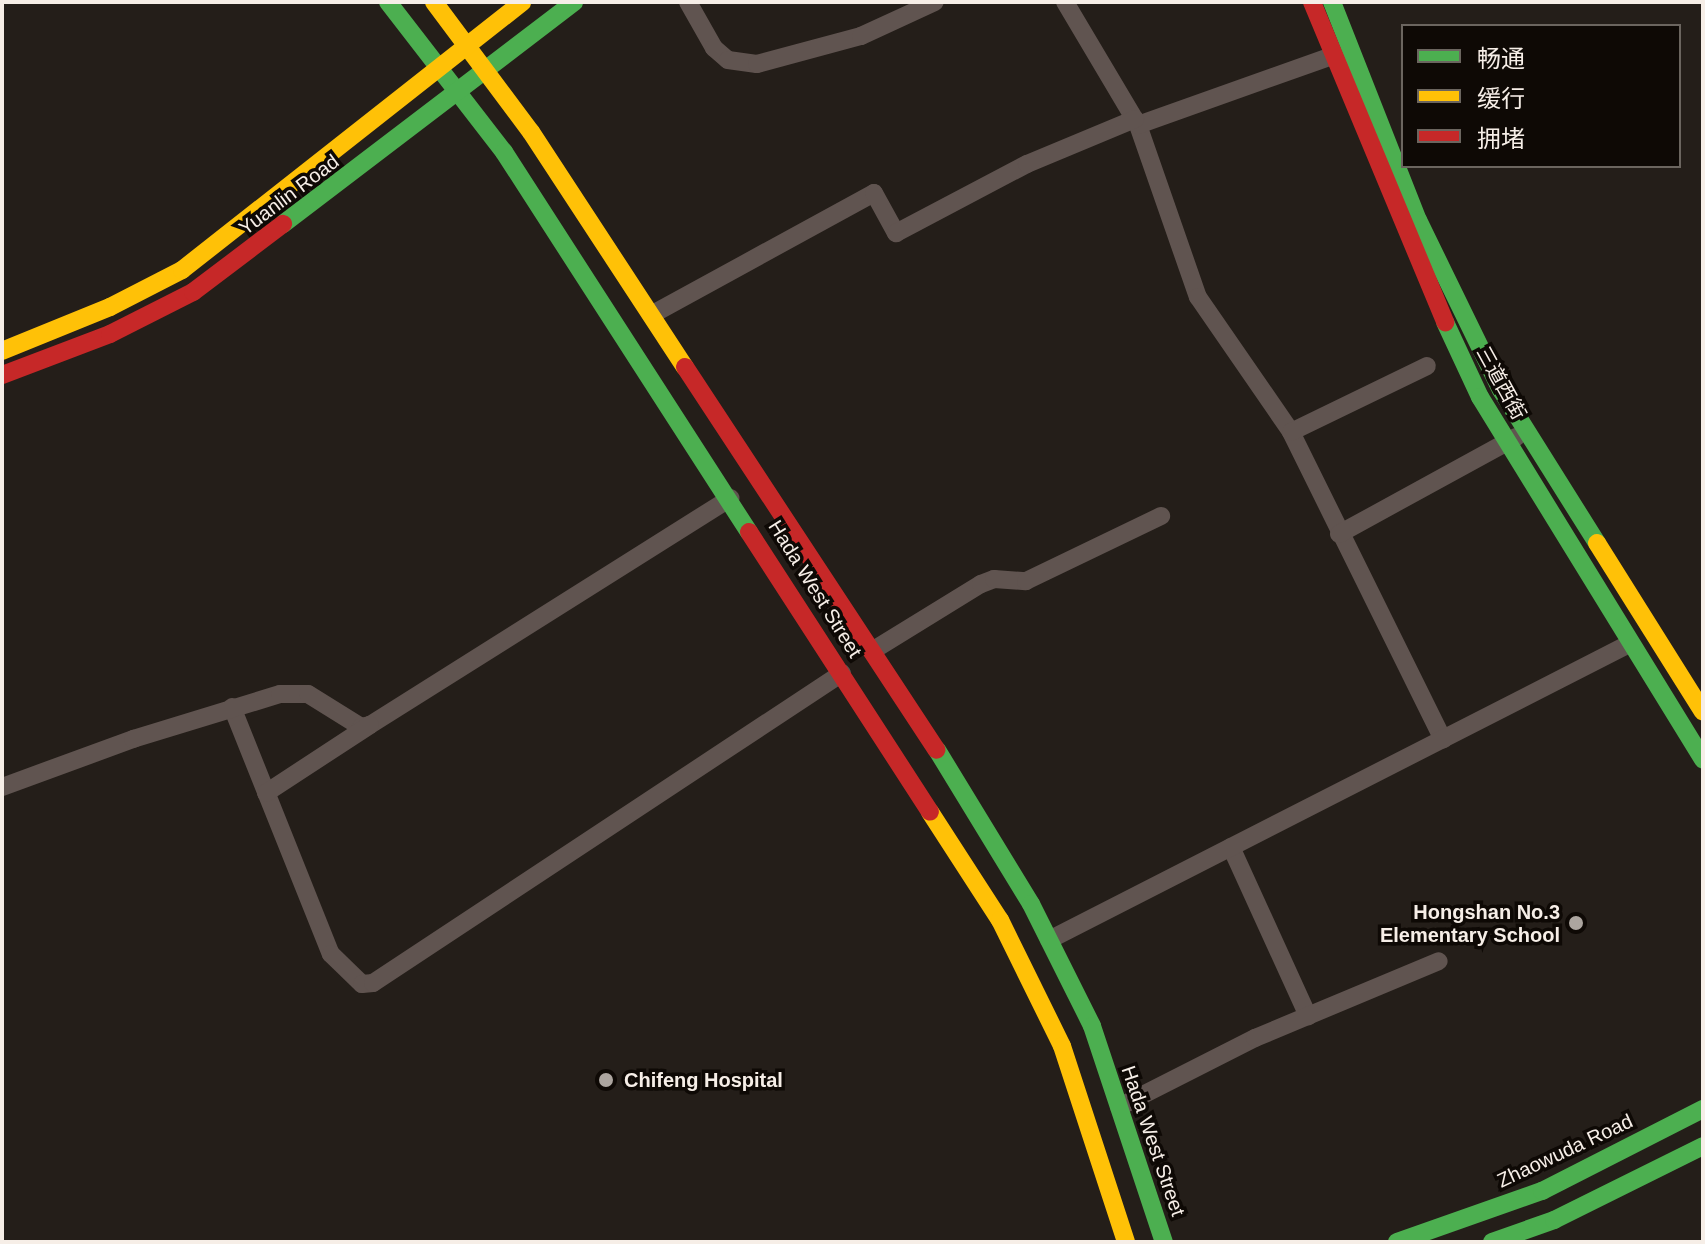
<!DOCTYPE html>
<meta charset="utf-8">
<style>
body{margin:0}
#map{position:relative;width:1705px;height:1244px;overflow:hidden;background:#241e19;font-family:Helvetica,"Noto Sans SC",sans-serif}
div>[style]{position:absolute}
.street>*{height:18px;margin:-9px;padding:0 9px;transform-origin:9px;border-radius:9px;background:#605450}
.fast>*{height:18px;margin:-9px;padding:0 9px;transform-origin:9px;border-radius:9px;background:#4caf50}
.slow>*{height:18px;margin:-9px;padding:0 9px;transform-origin:9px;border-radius:9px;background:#ffc107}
.jam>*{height:18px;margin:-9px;padding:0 9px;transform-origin:9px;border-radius:9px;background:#c62828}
.dots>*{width:22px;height:22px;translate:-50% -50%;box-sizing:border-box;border:4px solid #0e0905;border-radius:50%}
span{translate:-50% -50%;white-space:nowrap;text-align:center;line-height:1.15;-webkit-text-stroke:7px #0e0905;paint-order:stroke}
.street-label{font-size:20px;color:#f6eee7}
.poi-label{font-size:20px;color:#f6eee7;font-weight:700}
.right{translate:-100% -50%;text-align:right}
.left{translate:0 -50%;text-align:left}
.frame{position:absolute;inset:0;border:4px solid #f6eee7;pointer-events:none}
.legend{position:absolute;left:1401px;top:24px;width:280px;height:144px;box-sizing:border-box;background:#0e0905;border:2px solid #6b655f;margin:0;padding:10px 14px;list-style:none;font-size:24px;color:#f6eee7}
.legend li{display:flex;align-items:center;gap:16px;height:40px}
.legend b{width:40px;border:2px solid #6b655f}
</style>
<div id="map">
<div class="street">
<i style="left:688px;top:2px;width:53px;rotate:60.5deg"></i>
<i style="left:714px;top:48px;width:18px;rotate:41deg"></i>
<i style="left:728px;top:60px;width:29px;rotate:8deg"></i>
<i style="left:757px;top:64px;width:108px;rotate:-15.1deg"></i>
<i style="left:861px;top:36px;width:81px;rotate:-24.7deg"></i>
<i style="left:1065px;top:2px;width:143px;rotate:59.3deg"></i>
<i style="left:1138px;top:125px;width:182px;rotate:70.8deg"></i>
<i style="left:1198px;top:297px;width:164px;rotate:55.4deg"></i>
<i style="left:1291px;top:432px;width:343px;rotate:63.7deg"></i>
<i style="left:1138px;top:125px;width:206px;rotate:-19.6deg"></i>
<i style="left:651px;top:315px;width:254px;rotate:-28.7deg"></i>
<i style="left:874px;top:193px;width:46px;rotate:61.2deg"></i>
<i style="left:896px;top:233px;width:148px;rotate:-27.8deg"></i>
<i style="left:1027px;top:164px;width:117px;rotate:-22.6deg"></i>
<i style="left:1291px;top:432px;width:151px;rotate:-25.9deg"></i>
<i style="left:1339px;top:534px;width:202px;rotate:-28.7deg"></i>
<i style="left:872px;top:651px;width:128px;rotate:-31.6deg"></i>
<i style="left:981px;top:584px;width:14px;rotate:-21deg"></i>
<i style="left:994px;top:579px;width:32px;rotate:4deg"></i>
<i style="left:1026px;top:581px;width:150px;rotate:-25.7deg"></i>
<i style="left:232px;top:707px;width:266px;rotate:68.2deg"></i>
<i style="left:331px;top:954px;width:43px;rotate:44.1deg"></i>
<i style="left:362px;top:984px;width:11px;rotate:-5deg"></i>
<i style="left:373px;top:983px;width:562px;rotate:-33.46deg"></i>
<i style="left:2px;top:787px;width:140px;rotate:-20.1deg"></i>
<i style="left:133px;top:739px;width:154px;rotate:-17deg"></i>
<i style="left:280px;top:694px;width:28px"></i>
<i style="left:308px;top:694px;width:62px;rotate:31.9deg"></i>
<i style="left:361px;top:727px;width:9px;rotate:-13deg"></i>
<i style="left:370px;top:725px;width:426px;rotate:-32.2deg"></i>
<i style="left:266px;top:793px;width:124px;rotate:-33.2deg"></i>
<i style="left:1231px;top:847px;width:186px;rotate:65.5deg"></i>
<i style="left:1049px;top:940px;width:653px;rotate:-27.04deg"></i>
<i style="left:1119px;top:1107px;width:153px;rotate:-26.9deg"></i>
<i style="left:1255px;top:1038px;width:199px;rotate:-22.7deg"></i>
</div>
<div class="fast">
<i style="left:388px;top:2px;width:190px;rotate:52.3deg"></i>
<i style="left:504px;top:152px;width:452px;rotate:57.2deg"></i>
<i style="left:1332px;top:2px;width:234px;rotate:68.5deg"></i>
<i style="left:1418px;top:220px;width:189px;rotate:64deg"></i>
<i style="left:1501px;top:390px;width:181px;rotate:57.9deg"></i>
<i style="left:283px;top:224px;width:366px;rotate:-37.3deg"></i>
<i style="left:1445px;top:322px;width:83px;rotate:65deg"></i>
<i style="left:1480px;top:397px;width:426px;rotate:58.4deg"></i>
<i style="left:937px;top:750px;width:180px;rotate:58.6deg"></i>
<i style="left:1031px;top:904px;width:136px;rotate:63.4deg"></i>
<i style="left:1092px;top:1026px;width:228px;rotate:71.6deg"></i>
<i style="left:1397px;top:1242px;width:154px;rotate:-19.4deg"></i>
<i style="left:1542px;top:1191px;width:181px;rotate:-27deg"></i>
<i style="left:1492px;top:1242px;width:66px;rotate:-19.5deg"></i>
<i style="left:1554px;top:1220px;width:166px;rotate:-26.4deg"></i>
</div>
<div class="slow">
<i style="left:434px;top:2px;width:162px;rotate:53.3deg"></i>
<i style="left:531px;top:132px;width:281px;rotate:56.8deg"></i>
<i style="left:2px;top:351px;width:117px;rotate:-22.2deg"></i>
<i style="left:110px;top:307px;width:81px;rotate:-27.2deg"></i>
<i style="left:182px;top:270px;width:433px;rotate:-38.2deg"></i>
<i style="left:1597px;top:543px;width:199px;rotate:57.9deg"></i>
<i style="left:930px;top:812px;width:129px;rotate:57.1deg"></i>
<i style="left:1000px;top:920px;width:140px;rotate:63.8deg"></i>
<i style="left:1062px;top:1046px;width:206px;rotate:71.9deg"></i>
</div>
<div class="jam">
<i style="left:1312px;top:2px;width:347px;rotate:67.4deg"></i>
<i style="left:685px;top:367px;width:458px;rotate:56.7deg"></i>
<i style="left:2px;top:375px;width:116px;rotate:-20.8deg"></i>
<i style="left:110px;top:334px;width:93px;rotate:-26.8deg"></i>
<i style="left:193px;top:292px;width:113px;rotate:-37.1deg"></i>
<i style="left:749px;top:532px;width:333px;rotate:57.1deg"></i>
</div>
<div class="dots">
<i style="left:1576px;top:923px;background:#aca59f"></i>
<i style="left:606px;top:1080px;background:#aca59f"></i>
</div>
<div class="street-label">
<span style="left:289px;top:195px;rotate:-37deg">Yuanlin Road</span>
<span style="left:1501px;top:383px;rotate:61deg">三道西街</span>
<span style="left:815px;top:589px;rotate:58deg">Hada West Street</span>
<span style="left:1153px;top:1141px;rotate:71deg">Hada West Street</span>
<span style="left:1565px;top:1151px;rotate:-25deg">Zhaowuda Road</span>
</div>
<div class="poi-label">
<span class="right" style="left:1560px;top:924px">Hongshan No.3<br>Elementary School</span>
<span class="left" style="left:624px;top:1080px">Chifeng Hospital</span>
</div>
<div class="frame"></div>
<ul class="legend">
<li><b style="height:10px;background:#4caf50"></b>畅通</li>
<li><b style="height:10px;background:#ffc107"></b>缓行</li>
<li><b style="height:10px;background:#c62828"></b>拥堵</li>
</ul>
</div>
